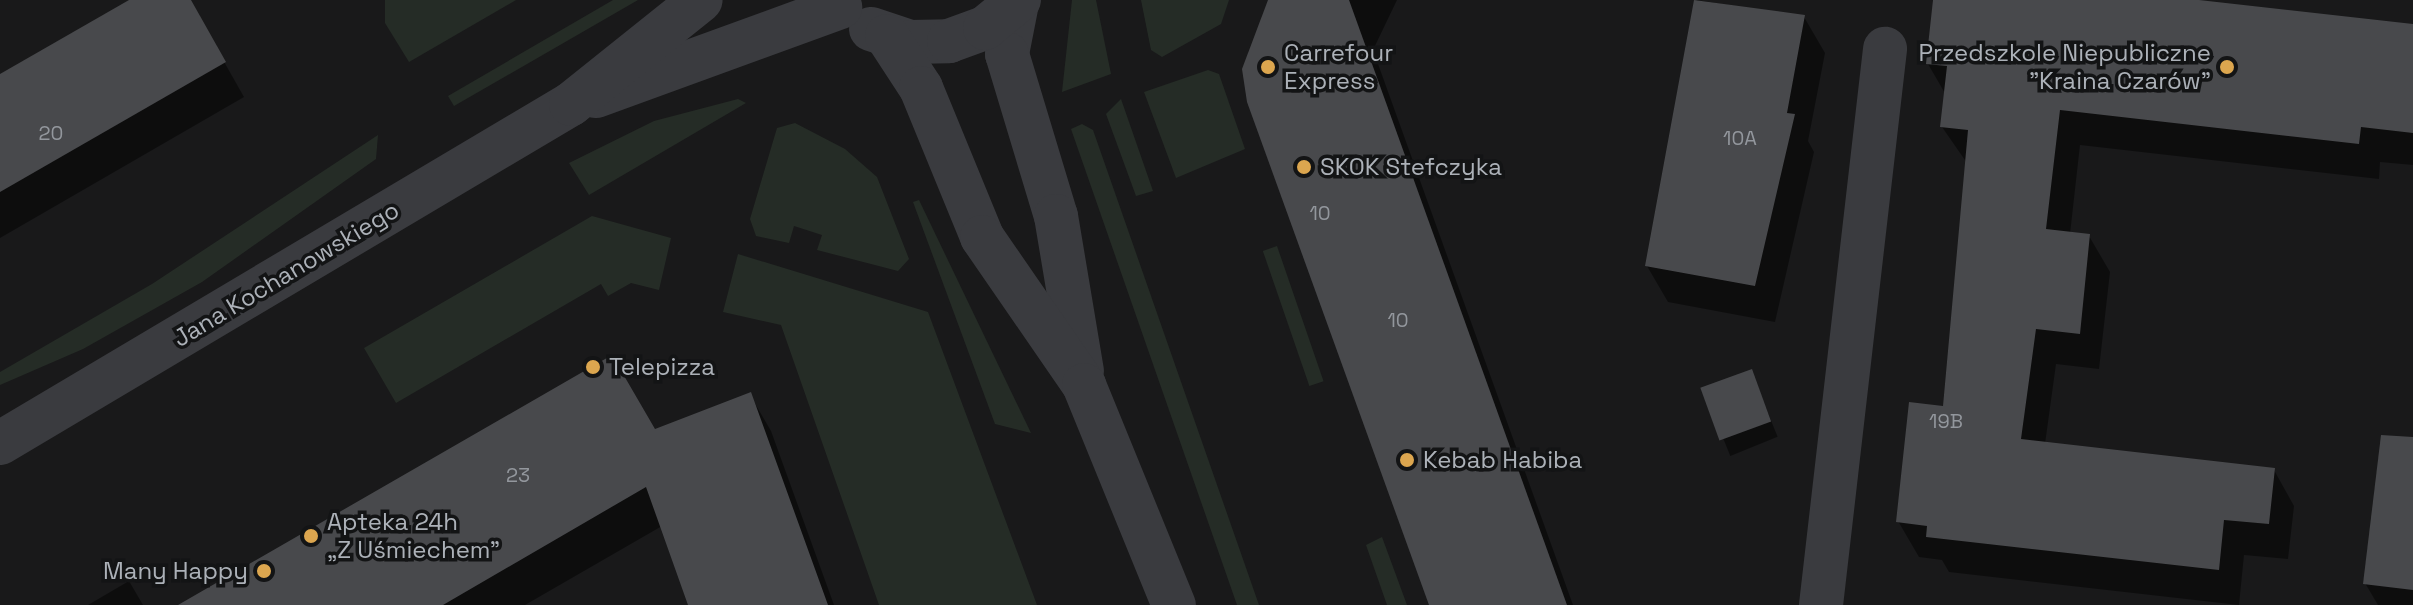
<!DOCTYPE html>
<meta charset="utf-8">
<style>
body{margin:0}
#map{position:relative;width:2413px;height:605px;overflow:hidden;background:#19191a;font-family:"Space Grotesk",sans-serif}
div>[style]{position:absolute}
.green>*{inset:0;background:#252c26;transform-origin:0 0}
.shadow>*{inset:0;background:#0007;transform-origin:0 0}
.building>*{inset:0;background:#48494c;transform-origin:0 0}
.minor>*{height:44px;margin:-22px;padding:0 22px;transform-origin:22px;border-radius:22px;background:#3a3b3f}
.tertiary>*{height:44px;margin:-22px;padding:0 22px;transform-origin:22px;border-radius:22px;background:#3a3b3f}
.dots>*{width:22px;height:22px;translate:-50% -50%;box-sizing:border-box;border:4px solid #131415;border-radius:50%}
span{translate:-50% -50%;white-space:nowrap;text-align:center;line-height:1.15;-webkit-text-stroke:7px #131415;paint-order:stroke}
.number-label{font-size:20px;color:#93979d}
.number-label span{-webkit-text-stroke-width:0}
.poi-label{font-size:24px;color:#acb1b8}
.left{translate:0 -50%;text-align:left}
.right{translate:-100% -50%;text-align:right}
.street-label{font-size:24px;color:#acb1b8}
</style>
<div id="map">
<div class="green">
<i style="clip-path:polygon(385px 0,516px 0,409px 62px,385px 23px)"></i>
<i style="clip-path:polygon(613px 0,638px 0,454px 106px,448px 96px)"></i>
<i style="clip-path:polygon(1072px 0,1096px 0,1111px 74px,1062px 92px)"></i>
<i style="clip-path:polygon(1141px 0,1229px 0,1221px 24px,1162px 57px,1151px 50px)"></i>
<i style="clip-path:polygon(1208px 70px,1219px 74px,1245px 149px,1176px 178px,1144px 92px)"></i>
<i style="clip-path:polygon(738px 99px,746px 103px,589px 195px,569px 163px,654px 121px)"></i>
<i style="clip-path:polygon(1121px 99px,1153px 191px,1136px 196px,1106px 114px)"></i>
<i style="clip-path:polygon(795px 123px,845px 149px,877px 177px,909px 259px,898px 271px,817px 250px,822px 235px,794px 226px,789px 243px,756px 236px,750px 219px,777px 128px)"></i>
<i style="clip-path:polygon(1082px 124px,1093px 130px,1259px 605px,1237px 605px,1071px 129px)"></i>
<i style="clip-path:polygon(378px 135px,376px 159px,202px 282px,83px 349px,0 385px,0 372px,152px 284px)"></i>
<i style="clip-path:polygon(919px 200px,1031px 433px,995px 424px,913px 202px)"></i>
<i style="clip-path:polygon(592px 216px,671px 238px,659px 290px,631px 283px,608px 296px,601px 284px,396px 403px,364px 348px)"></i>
<i style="left:1277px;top:246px;width:143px;height:15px;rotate:71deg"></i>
<i style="clip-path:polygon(738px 254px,928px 312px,1037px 605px,879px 605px,781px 325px,723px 312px)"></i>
<i style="clip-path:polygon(1382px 537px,1407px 605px,1387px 605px,1366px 545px)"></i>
</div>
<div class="shadow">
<i style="clip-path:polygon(133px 0,189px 0,244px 97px,0 238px,0 76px)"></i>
<i style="clip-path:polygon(1271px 0,1397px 0,1373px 50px,1573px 605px,1435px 605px)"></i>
<i style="clip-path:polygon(1697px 0,1804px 17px,1825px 53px,1808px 141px,1814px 152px,1775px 322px,1668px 302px,1647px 266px)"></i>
<i style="clip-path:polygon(1935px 0,2178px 0,2413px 26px,2413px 165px,2380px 162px,2379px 179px,2080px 145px,2070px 234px,2089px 236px,2110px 272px,2099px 369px,2056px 364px,2045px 444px,2274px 470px,2294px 506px,2288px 559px,2244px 555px,2239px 605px,1949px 572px,1942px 560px,1919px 557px,1898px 521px,1945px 408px,1967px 163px,1942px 127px,1946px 95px,1928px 64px)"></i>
<i style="left:1751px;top:371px;width:71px;height:51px;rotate:68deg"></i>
<i style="clip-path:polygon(750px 395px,771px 431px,834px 605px,690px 605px,662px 526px,525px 605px,181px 605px)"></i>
<i style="clip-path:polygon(2413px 505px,2413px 605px,2378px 605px,2365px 583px)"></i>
<i style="clip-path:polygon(129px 581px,143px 605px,88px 605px)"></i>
</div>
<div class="building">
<i style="clip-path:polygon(129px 0,191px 0,226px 62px,0 192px,0 74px)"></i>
<i style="clip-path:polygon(1268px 0,1349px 0,1567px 605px,1429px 605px,1247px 102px,1242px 69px)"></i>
<i style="clip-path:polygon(1694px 0,1805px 15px,1787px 113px,1795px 114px,1755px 286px,1645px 266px)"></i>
<i style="clip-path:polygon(1933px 0,2199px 0,2413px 24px,2413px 133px,2361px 127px,2359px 144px,2060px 110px,2046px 229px,2090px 234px,2080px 334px,2036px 329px,2021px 439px,2275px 468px,2269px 524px,2224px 520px,2219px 570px,1926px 537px,1927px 526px,1896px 522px,1909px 402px,1943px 406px,1968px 130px,1940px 127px,1947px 66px,1926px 64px)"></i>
<i style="clip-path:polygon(612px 355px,655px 429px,751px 392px,828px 605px,688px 605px,646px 487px,443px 605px,178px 605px)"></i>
<i style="left:1752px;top:369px;width:56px;height:55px;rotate:70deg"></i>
<i style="clip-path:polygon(2381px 435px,2413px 437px,2413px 590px,2363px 584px)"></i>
</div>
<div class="minor">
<i style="left:1821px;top:605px;width:560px;rotate:-83.43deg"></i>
</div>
<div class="tertiary">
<i style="left:1017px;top:3px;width:52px;rotate:101.1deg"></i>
<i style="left:1007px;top:54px;width:169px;rotate:73.2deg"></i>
<i style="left:1056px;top:216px;width:157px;rotate:80.5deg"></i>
<i style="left:871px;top:29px;width:41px;rotate:18.4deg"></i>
<i style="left:910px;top:42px;width:39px;rotate:-1deg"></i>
<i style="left:949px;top:41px;width:38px;rotate:-20deg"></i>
<i style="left:985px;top:28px;width:44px;rotate:-39.5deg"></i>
<i style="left:887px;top:36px;width:62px;rotate:56.8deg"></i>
<i style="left:921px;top:88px;width:161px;rotate:67.7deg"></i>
<i style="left:982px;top:237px;width:180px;rotate:55.4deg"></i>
<i style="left:1084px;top:385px;width:238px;rotate:67.8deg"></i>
<i style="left:596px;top:96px;width:260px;rotate:-20deg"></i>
<i style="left:0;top:443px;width:664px;rotate:-30.7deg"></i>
<i style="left:571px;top:104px;width:166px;rotate:-38.7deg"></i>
</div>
<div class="dots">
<i style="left:1268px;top:67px;background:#dca64f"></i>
<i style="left:2227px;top:67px;background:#dca64f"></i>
<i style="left:1304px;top:167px;background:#dca64f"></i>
<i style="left:593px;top:367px;background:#dca64f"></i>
<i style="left:1407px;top:460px;background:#dca64f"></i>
<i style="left:311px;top:536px;background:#dca64f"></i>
<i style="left:264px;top:571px;background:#dca64f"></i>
</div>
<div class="number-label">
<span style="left:51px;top:133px">20</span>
<span style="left:1740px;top:138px">10A</span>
<span style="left:1320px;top:213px">10</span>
<span style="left:1398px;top:320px">10</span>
<span style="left:1946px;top:421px">19B</span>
<span style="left:518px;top:475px">23</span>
</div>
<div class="poi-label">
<span class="left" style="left:1284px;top:67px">Carrefour<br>Express</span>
<span class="right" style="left:2211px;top:67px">Przedszkole Niepubliczne<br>"Kraina Czarów"</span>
<span class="left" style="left:1320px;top:167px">SKOK Stefczyka</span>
<span class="left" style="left:609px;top:367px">Telepizza</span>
<span class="left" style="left:1423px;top:460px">Kebab Habiba</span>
<span class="left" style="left:327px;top:536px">Apteka 24h<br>„Z Uśmiechem”</span>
<span class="right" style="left:248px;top:571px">Many Happy</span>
</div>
<div class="street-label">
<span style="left:286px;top:274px;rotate:-31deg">Jana Kochanowskiego</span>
</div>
</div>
